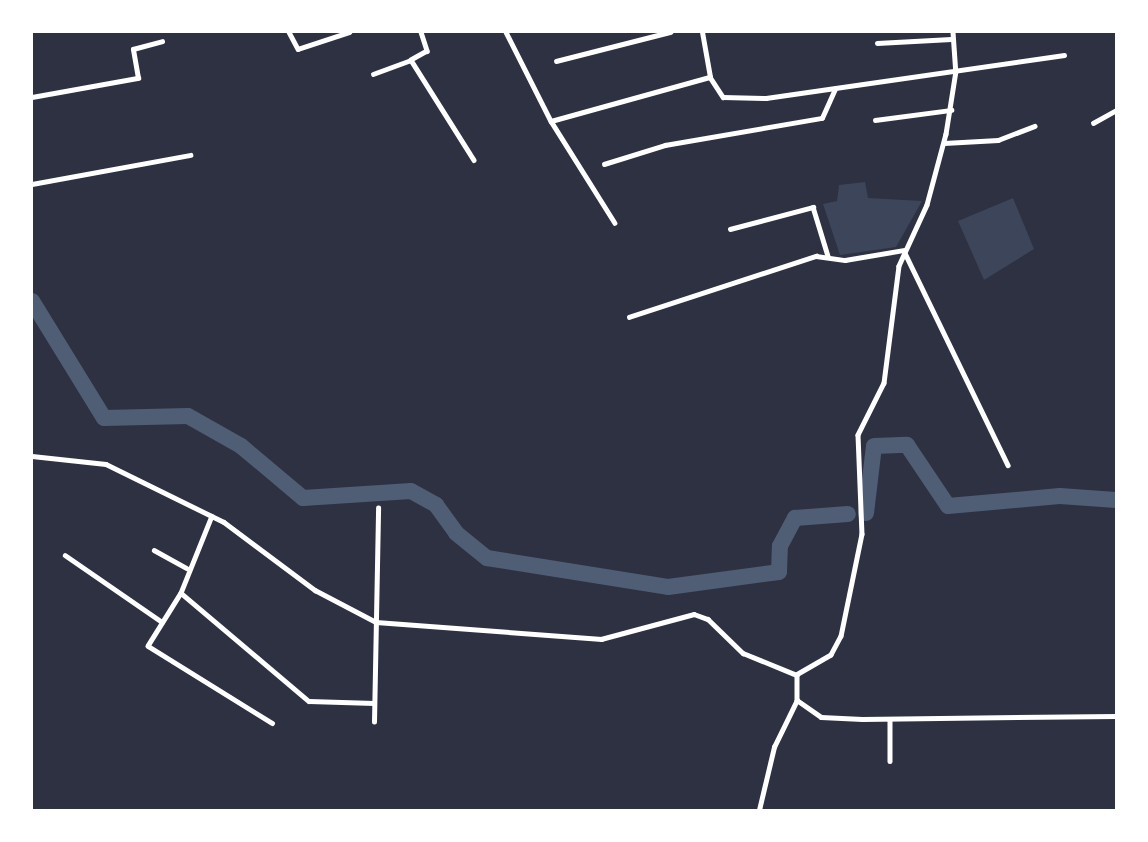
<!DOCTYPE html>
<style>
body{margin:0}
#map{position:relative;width:1148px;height:842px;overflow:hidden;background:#2d3142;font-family:Lora,serif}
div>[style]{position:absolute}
.green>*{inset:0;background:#3c4559}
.river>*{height:16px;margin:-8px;padding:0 8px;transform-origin:8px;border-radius:8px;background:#4f5d75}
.minor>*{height:4.5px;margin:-2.25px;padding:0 2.25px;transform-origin:2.25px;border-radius:2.25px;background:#fff}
span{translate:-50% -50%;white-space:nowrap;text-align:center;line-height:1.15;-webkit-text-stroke:7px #fff;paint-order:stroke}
.frame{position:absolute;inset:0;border:33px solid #fff;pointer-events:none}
</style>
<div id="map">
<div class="green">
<i style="clip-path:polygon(865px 182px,868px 198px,922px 201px,896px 247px,840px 255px,823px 204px,837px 201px,839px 185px)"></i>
<i style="clip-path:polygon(1013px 198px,1034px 249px,984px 280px,958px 221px)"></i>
</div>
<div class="river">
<i style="left:32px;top:301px;width:137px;rotate:58.4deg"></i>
<i style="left:104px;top:418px;width:84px;rotate:-1.4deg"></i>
<i style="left:188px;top:416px;width:61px;rotate:29.5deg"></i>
<i style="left:241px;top:446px;width:81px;rotate:40deg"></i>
<i style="left:303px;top:498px;width:108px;rotate:-3.7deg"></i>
<i style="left:411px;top:491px;width:29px;rotate:29deg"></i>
<i style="left:436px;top:505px;width:34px;rotate:54deg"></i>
<i style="left:456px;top:533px;width:40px;rotate:39deg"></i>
<i style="left:487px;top:558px;width:183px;rotate:9.1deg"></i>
<i style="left:668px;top:587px;width:112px;rotate:-7.7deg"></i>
<i style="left:779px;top:572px;width:26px;rotate:-88deg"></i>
<i style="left:780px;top:546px;width:32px;rotate:-62deg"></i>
<i style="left:795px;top:518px;width:53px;rotate:-4.3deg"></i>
<i style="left:866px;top:513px;width:67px;rotate:-83.2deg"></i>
<i style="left:874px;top:446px;width:33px;rotate:-2deg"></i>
<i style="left:907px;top:445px;width:73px;rotate:56.1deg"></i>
<i style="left:948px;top:506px;width:112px;rotate:-5.1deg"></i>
<i style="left:1060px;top:496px;width:56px;rotate:4.1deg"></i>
</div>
<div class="minor">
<i style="left:289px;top:32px;width:19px;rotate:62deg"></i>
<i style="left:298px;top:49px;width:54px;rotate:-18.4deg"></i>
<i style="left:421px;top:32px;width:20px;rotate:72deg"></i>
<i style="left:427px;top:51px;width:18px;rotate:151deg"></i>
<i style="left:411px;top:60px;width:118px;rotate:57.8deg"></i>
<i style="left:506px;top:32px;width:100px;rotate:63.2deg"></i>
<i style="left:551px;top:121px;width:120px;rotate:57.9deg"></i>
<i style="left:953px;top:32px;width:39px;rotate:86deg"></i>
<i style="left:956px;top:71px;width:64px;rotate:99deg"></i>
<i style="left:946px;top:134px;width:73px;rotate:105deg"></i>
<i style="left:927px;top:205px;width:67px;rotate:114.7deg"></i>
<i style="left:899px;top:266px;width:118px;rotate:97.3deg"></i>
<i style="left:884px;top:383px;width:58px;rotate:116.6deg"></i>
<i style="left:858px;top:435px;width:99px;rotate:87.7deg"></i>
<i style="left:862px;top:534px;width:104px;rotate:101.6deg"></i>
<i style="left:841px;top:636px;width:21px;rotate:118deg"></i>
<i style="left:831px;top:655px;width:39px;rotate:150deg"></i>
<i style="left:797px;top:675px;width:25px;rotate:90deg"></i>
<i style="left:797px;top:700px;width:29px;rotate:35deg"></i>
<i style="left:821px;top:717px;width:41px;rotate:2.8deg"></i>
<i style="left:862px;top:719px;width:254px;rotate:-0.7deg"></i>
<i style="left:877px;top:43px;width:74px;rotate:-3.1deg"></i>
<i style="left:556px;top:61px;width:118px;rotate:-14.3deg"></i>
<i style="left:373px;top:74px;width:40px;rotate:-20.2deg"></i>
<i style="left:710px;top:77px;width:24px;rotate:57deg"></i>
<i style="left:723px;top:97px;width:43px;rotate:1.3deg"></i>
<i style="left:766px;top:98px;width:301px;rotate:-8.2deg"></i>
<i style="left:32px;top:97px;width:108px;rotate:-10.2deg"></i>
<i style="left:138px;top:78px;width:29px;rotate:-100deg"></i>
<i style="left:133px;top:49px;width:30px;rotate:-15deg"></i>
<i style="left:875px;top:120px;width:77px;rotate:-7.5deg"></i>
<i style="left:551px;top:121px;width:165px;rotate:-15.5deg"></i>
<i style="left:710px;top:77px;width:46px;rotate:-100.1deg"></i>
<i style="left:1093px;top:123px;width:26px;rotate:-29deg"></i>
<i style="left:944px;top:143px;width:54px;rotate:-3.2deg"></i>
<i style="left:998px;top:140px;width:39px;rotate:-21deg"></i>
<i style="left:604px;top:164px;width:64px;rotate:-17.3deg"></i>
<i style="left:665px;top:145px;width:159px;rotate:-9.8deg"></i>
<i style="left:822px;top:118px;width:32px;rotate:-66deg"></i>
<i style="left:32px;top:184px;width:161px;rotate:-10.4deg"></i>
<i style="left:730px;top:229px;width:86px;rotate:-14.8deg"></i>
<i style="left:813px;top:207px;width:51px;rotate:73deg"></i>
<i style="left:904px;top:251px;width:238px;rotate:64.1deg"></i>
<i style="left:629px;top:317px;width:197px;rotate:-18.1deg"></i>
<i style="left:816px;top:256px;width:29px;rotate:8deg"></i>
<i style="left:845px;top:260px;width:60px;rotate:-9.6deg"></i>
<i style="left:32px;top:456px;width:74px;rotate:6.2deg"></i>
<i style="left:106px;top:464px;width:131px;rotate:26.2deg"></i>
<i style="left:224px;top:522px;width:114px;rotate:36.8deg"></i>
<i style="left:315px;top:590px;width:69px;rotate:27.7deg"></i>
<i style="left:376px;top:622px;width:226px;rotate:4.3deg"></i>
<i style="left:601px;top:639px;width:96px;rotate:-15deg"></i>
<i style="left:694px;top:614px;width:15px;rotate:20deg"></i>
<i style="left:708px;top:619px;width:49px;rotate:44.2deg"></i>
<i style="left:743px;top:653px;width:58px;rotate:22.2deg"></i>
<i style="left:212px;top:516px;width:83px;rotate:111.9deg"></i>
<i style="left:181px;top:593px;width:62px;rotate:121.9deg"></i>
<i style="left:148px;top:646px;width:146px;rotate:31.8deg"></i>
<i style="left:154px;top:550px;width:37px;rotate:29deg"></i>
<i style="left:65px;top:555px;width:118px;rotate:34.6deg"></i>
<i style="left:181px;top:593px;width:167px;rotate:40.2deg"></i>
<i style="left:309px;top:701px;width:65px;rotate:1.8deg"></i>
<i style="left:890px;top:721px;width:40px;rotate:90deg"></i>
<i style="left:374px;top:722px;width:214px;rotate:-88.9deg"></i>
<i style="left:759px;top:810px;width:65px;rotate:-76.6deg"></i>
<i style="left:774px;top:747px;width:52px;rotate:-63.9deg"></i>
</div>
<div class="frame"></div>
</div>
